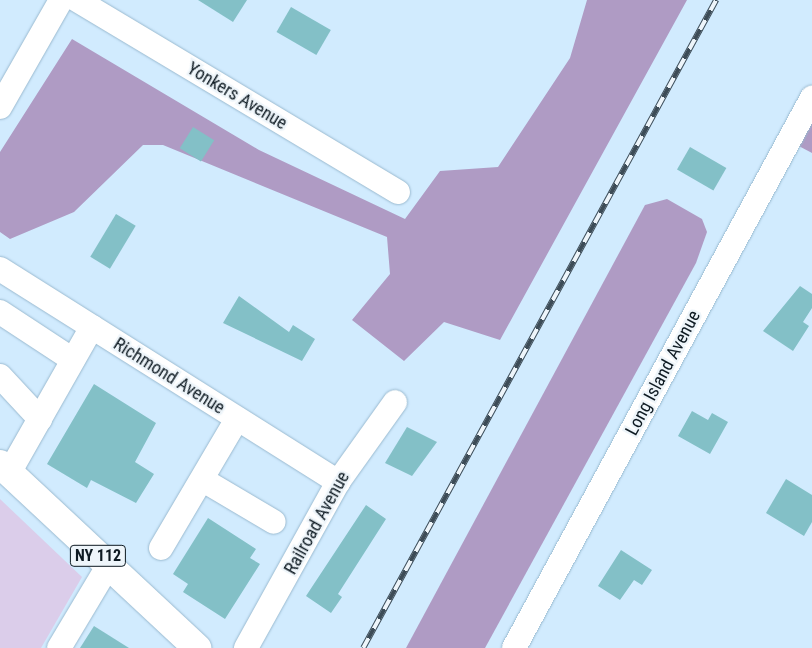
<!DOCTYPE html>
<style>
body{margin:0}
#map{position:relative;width:812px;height:648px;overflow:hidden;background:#d1ebfe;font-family:"Roboto Condensed",sans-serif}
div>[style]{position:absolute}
.green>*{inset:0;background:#dbcdea}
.forest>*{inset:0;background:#af9bc4}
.building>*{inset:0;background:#83c0c7;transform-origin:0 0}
.roads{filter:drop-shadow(0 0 1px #9abad0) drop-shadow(0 0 1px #9abad0)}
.minor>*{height:24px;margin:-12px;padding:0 12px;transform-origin:12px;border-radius:12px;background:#fff}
.major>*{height:28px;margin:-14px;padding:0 14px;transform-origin:14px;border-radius:14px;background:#fff}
.rail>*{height:5.5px;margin-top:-2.75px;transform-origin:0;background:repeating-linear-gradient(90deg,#eef5fa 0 11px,#3d4c57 0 22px);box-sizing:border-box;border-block:1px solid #3d4c57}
span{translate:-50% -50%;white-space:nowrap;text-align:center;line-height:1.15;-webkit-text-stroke:4.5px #eef5fa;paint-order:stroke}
.shield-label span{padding:1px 4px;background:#eef5fa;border:1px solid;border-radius:4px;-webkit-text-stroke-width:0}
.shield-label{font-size:16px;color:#0e1a22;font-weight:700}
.street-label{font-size:18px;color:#0e1a22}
</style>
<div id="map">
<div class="green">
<i style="clip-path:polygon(0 499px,82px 577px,41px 648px,0 648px)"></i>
</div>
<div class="forest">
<i style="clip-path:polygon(587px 0,687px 0,500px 340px,444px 322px,404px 361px,352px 320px,390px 274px,387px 237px,163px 145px,143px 145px,74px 212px,10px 239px,0 232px,0 152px,72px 39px,259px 150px,405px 219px,440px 171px,498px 167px,570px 58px)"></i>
<i style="clip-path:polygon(812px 121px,812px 153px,795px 144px)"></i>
<i style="clip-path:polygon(667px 199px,702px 219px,707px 232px,696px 263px,485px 648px,406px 648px,645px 205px)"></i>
</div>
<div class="building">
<i style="clip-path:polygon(198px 0,247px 0,233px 22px)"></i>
<i style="left:291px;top:7px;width:46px;height:29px;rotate:30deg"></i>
<i style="left:193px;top:127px;width:25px;height:25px;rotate:32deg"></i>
<i style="left:690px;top:147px;width:42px;height:26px;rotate:30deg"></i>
<i style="left:116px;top:214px;width:23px;height:50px;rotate:31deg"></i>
<i style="clip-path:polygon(800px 286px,812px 294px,812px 308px,803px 322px,809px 326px,793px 351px,763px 331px)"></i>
<i style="clip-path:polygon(239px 296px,289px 332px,293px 325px,315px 339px,302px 361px,223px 323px)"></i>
<i style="clip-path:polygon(94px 384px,156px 423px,135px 462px,154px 474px,136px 503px,91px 480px,87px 488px,47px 464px)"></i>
<i style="clip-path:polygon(692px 411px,708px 420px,712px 413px,728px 422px,710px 454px,678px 436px)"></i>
<i style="clip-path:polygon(407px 427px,437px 442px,412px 476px,385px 463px)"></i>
<i style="clip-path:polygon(786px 479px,812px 495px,812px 522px,804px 536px,766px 513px)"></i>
<i style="clip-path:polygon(366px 505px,386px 519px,338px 594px,342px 597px,331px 613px,306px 596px)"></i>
<i style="clip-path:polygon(208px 518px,256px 549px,250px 558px,260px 564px,225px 619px,183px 592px,188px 584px,173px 574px)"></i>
<i style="clip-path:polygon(621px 550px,652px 570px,642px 585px,634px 580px,620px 600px,598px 586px)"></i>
<i style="clip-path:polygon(94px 626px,129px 648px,80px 648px)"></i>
</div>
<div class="roads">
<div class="minor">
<i style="left:77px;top:0;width:374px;rotate:30.9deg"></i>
<i style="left:0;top:107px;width:123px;rotate:-60.3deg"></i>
<i style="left:0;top:269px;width:400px;rotate:32.2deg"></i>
<i style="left:0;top:312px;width:87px;rotate:33.3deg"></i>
<i style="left:0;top:376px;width:59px;rotate:47.1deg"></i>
<i style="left:9px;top:473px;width:168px;rotate:-60.4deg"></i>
<i style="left:203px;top:480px;width:82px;rotate:30.6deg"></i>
<i style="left:161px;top:548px;width:150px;rotate:-59.5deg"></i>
<i style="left:59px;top:648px;width:96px;rotate:-59.1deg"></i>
<i style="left:246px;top:648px;width:190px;rotate:-61deg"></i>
<i style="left:338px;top:482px;width:98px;rotate:-54.5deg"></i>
<i style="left:514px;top:648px;width:626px;rotate:-61.55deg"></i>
</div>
<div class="major">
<i style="left:0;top:464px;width:270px;rotate:43deg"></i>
</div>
</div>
<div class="rail">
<i style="left:363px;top:648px;width:738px;rotate:-61.42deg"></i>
</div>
<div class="shield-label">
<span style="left:98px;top:556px">NY 112</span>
</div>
<div class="street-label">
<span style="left:237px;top:96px;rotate:31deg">Yonkers Avenue</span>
<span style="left:663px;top:373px;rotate:-62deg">Long Island Avenue</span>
<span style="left:169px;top:376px;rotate:32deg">Richmond Avenue</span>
<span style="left:317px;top:523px;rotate:-61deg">Railroad Avenue</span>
</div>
</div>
